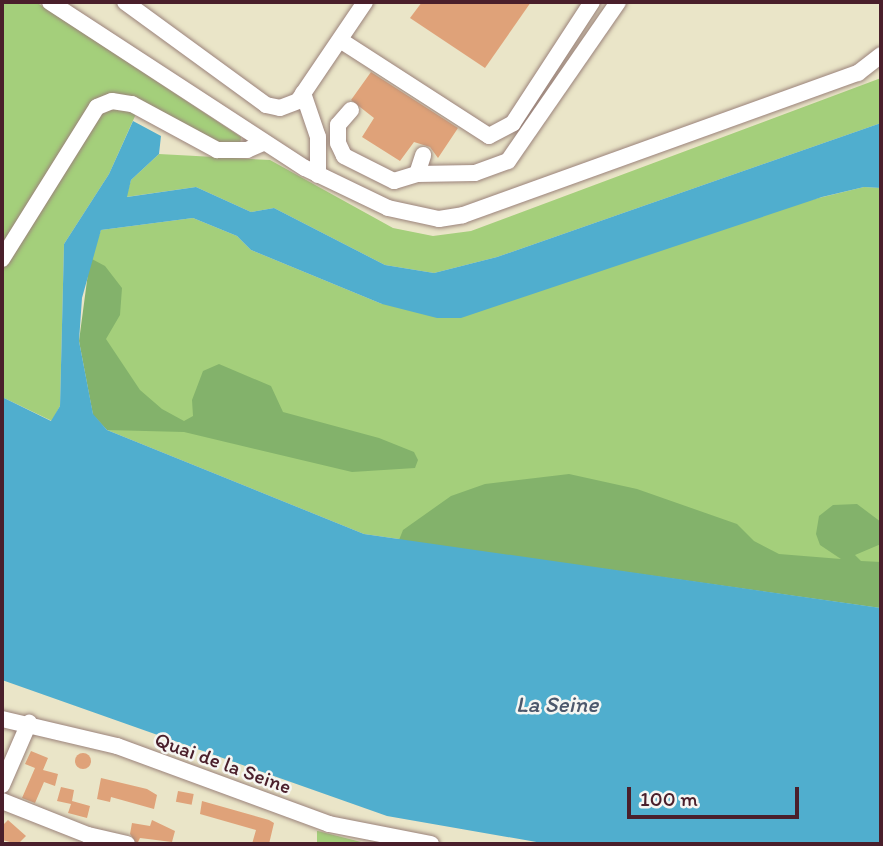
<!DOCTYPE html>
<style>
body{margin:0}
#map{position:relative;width:883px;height:846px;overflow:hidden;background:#eae5c8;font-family:Itim,sans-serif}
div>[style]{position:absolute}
.green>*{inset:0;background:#a4cf7b}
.forest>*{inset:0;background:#83b26b}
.water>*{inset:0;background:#50aece}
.building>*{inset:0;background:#dfa279;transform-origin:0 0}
.round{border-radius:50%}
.roads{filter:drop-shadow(0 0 2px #9a827a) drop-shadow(0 0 2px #9a827a)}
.minor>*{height:16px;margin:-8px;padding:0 8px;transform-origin:8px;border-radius:8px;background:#fff}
span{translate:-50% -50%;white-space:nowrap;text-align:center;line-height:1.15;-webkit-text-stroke:5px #f6f6f2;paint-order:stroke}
.street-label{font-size:21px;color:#4a1f2b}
.water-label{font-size:23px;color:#4c586c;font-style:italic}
.frame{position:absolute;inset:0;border:4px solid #4a1f2b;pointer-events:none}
.scale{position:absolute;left:627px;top:787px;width:172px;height:32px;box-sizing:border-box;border:4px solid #4a1f2b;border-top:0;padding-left:9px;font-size:21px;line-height:24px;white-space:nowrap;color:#4a1f2b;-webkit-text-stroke:5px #f6f6f2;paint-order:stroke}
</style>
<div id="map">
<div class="green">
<i style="clip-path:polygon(2px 2px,36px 2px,241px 137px,240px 145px,200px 140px,140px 105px,109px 174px,64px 244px,60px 406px,52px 421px,2px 397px)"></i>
<i style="clip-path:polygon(881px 78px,881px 123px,497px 257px,434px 273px,385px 265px,274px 208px,251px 212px,196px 187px,126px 197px,131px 180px,159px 154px,270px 160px,393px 228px,433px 236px,471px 231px)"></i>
<i style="clip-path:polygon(864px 187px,881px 188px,881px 608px,364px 534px,107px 430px,90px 258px,101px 230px,193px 218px,237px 236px,251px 250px,382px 304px)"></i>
<i style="clip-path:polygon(317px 831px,318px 831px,369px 844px,317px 844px)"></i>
</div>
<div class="forest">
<i style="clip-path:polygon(90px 258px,105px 266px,122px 288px,120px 315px,106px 339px,140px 390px,162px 409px,184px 421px,193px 416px,192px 400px,203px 371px,219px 364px,271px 386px,283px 412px,379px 438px,414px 452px,418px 460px,415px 468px,352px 472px,184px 432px,107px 430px,93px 415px,79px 341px)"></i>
<i style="clip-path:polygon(569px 474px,637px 489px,737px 524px,754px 541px,779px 554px,841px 559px,820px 545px,816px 534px,819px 516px,833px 505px,857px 504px,881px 522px,881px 544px,855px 555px,861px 561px,881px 562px,881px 608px,399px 540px,403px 530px,451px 496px,485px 484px)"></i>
</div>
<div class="water">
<i style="clip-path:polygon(133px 121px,161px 136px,159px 154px,131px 180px,127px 197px,196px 187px,251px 212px,274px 208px,385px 265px,434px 273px,497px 257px,881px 123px,881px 188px,864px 187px,822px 197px,461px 318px,437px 318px,382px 304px,251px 250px,237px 236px,193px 218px,101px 230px,82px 298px,79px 341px,93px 414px,107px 430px,364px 534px,881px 608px,881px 844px,548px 844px,387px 816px,2px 680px,2px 397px,51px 421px,60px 406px,64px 244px,109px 174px)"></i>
</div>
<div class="building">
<i style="clip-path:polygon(422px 2px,531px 2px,485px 68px,410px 18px)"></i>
<i style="clip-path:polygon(371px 72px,458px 128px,438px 158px,430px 147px,414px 142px,400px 161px,362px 137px,374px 118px,351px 100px)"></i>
<i style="clip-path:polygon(31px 751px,48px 758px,43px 770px,58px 774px,55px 786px,44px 782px,35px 803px,22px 798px,35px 768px,25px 764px)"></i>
<i class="round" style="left:75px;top:753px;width:16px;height:16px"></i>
<i style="clip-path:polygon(101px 778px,147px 789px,157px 795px,154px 809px,111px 797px,110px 802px,97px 799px)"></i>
<i style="clip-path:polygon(61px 787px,74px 790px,72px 801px,90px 806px,87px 818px,68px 813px,71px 804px,57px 801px)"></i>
<i style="left:178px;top:791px;width:16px;height:11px;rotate:11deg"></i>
<i style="clip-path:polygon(202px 801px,269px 820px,274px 823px,269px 844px,252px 844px,256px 830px,200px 814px)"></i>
<i style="clip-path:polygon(8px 820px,26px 836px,18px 844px,2px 840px,2px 826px)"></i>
<i style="clip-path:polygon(152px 820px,175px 831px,172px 842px,140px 838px,137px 844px,130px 834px,132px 823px,150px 826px)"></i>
</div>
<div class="roads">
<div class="minor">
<i style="left:50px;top:2px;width:304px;rotate:33.1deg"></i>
<i style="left:305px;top:168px;width:92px;rotate:25.7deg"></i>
<i style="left:388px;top:208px;width:52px;rotate:12.2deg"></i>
<i style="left:439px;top:219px;width:24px;rotate:-9deg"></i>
<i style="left:463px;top:215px;width:420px;rotate:-19.8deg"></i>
<i style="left:858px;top:73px;width:29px;rotate:-38deg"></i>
<i style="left:125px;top:2px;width:175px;rotate:36.1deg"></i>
<i style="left:266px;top:105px;width:14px;rotate:12deg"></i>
<i style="left:280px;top:108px;width:19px;rotate:-21deg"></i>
<i style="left:298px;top:101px;width:120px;rotate:-55.9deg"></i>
<i style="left:340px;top:40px;width:177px;rotate:32.8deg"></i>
<i style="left:489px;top:136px;width:27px;rotate:-28deg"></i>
<i style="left:513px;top:123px;width:145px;rotate:-56.9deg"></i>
<i style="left:303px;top:93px;width:46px;rotate:71.2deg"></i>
<i style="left:318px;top:137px;width:38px;rotate:90deg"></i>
<i style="left:351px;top:110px;width:20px;rotate:131deg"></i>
<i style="left:338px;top:125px;width:18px;rotate:90deg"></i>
<i style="left:338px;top:143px;width:14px;rotate:65deg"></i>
<i style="left:344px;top:156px;width:56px;rotate:26.6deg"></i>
<i style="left:394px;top:181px;width:24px;rotate:-17deg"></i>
<i style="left:417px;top:174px;width:58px;rotate:-1deg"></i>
<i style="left:475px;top:173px;width:35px;rotate:-20deg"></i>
<i style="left:508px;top:161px;width:193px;rotate:-55.3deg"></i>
<i style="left:417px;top:174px;width:20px;rotate:-72deg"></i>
<i style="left:2px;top:259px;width:179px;rotate:-58deg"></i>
<i style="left:97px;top:107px;width:16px;rotate:-22deg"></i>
<i style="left:112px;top:101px;width:20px;rotate:9deg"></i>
<i style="left:132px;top:104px;width:97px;rotate:28.4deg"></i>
<i style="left:217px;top:150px;width:30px"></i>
<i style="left:247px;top:150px;width:17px;rotate:-24deg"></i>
<i style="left:2px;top:719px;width:118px;rotate:13.2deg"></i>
<i style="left:117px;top:746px;width:226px;rotate:20.2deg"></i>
<i style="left:329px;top:824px;width:104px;rotate:11.1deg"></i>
<i style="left:2px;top:785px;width:68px;rotate:-66.5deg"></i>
<i style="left:2px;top:801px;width:92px;rotate:21.6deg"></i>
<i style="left:88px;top:835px;width:40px;rotate:13deg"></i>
</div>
</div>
<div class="street-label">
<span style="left:223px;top:763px;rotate:20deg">Quai de la Seine</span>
</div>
<div class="water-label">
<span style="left:557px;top:704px">La Seine</span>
</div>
<div class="frame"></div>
<div class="scale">100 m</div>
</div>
